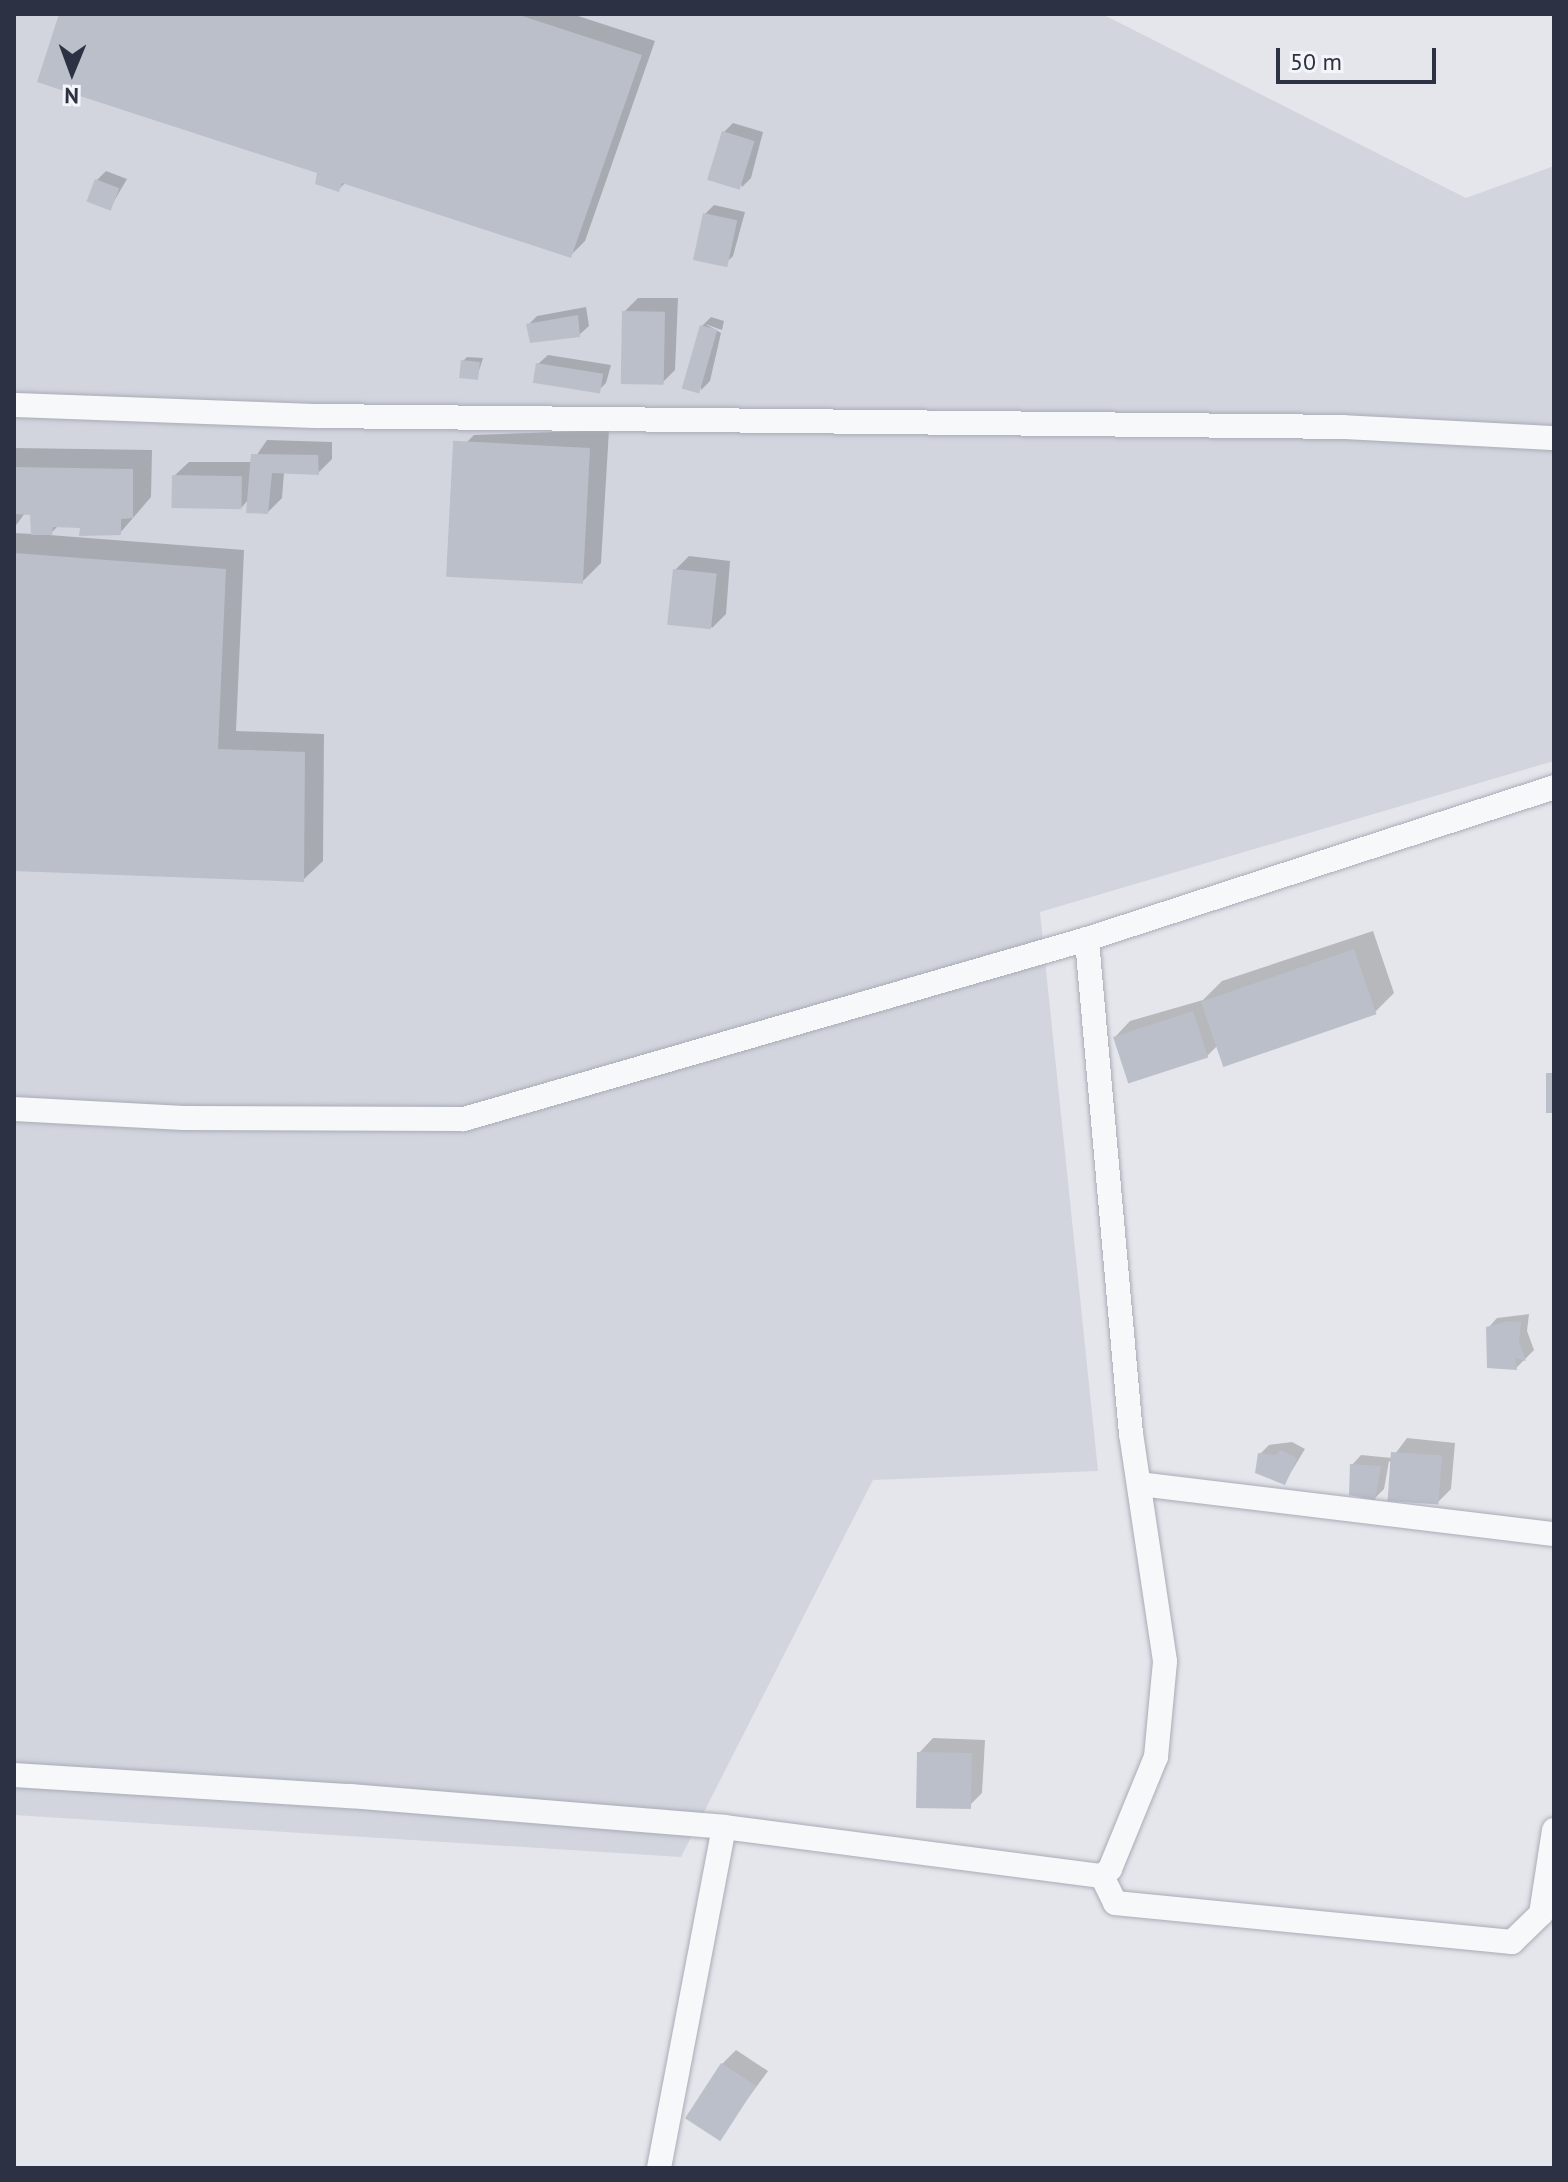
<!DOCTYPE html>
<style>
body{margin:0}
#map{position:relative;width:1568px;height:2182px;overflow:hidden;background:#e4e6ec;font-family:"PT Sans",sans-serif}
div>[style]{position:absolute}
.built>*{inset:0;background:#d2d5de}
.shadow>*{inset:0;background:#0003}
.building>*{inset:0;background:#bbbfc9;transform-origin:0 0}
.roads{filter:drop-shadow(0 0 2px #a9acb6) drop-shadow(0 0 2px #a9acb6)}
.minor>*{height:24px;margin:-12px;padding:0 12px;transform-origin:12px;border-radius:12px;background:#f7f8fa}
span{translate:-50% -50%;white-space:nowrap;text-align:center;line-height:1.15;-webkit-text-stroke:6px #f4f5f9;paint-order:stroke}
.frame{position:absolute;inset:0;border:16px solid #2c3244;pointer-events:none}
.north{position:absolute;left:32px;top:32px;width:80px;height:80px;-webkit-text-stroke:6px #f4f5f9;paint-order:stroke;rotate:181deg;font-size:22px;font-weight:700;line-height:32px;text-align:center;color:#2c3244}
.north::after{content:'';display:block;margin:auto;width:28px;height:36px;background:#2c3244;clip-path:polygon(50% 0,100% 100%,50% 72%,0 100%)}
.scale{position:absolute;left:1276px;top:48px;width:160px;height:36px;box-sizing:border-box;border:4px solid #2c3244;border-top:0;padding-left:10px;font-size:24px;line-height:28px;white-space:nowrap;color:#2c3244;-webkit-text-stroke:6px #f4f5f9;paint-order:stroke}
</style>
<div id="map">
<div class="built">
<i style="clip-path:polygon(14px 14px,1102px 14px,1466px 198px,1554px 166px,1554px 761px,1040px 912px,1098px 1471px,873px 1480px,681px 1857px,14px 1815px)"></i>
</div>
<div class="shadow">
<i style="clip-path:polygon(61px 14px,572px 14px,655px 41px,585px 241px,571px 255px,346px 182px,338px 190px,320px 172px)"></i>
<i style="clip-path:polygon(733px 123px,763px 132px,751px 178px,742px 187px,724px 132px)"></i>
<i style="clip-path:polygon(106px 171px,127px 179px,110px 208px,97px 180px)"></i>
<i style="clip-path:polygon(714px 205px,745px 212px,733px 256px,724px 265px,705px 214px)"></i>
<i style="clip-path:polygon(638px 298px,678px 298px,675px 370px,660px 385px,624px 312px)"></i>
<i style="clip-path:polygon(586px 307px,589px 326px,579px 335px,528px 325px,537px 316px)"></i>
<i style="clip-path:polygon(711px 317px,724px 321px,722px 330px,705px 324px,721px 333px,710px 381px,701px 390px,702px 326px)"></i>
<i style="clip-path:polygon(548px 355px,611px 365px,606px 383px,597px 392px,538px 364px)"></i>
<i style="clip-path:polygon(467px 357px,483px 358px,477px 377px,463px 361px)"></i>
<i style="clip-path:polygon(609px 430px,601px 563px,582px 582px,455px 454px,474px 435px)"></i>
<i style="clip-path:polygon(267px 440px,332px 442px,332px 459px,318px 473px,284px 472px,282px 498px,268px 512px,249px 499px,242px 507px,174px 476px,189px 462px,252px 462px)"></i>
<i style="clip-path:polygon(14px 448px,152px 450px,151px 497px,120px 533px,59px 525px,49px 535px,244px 550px,236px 731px,324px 734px,323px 861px,303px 880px,14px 869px,14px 533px,33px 534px,32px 513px,25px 513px,14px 528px)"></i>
<i style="clip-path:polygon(689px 556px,730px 561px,726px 614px,712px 628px,675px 570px)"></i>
<i style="clip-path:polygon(1373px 931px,1394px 993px,1375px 1012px,1218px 1045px,1207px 1056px,1116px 1036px,1130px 1021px,1203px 1000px,1222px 981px)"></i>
<i style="clip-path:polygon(1529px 1314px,1527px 1331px,1534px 1350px,1516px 1368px,1488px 1328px,1497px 1318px)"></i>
<i style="clip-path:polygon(1407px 1438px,1455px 1443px,1451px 1489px,1437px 1503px,1389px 1461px,1384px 1489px,1375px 1498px,1352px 1465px,1361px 1455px,1392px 1458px)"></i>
<i style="clip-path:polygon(1292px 1442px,1305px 1449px,1285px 1482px,1260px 1454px,1269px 1445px)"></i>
<i style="clip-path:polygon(933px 1738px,985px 1740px,982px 1793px,968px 1807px,919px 1753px)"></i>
<i style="clip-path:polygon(736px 2050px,768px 2071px,720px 2136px,722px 2064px)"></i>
</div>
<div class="building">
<i style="clip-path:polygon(59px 14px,516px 14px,642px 55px,571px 258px,342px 183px,339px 192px,315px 184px,317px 173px,37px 82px)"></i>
<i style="left:722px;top:131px;width:34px;height:51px;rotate:17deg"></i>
<i style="left:95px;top:179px;width:26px;height:24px;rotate:21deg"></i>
<i style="left:703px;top:213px;width:35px;height:48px;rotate:12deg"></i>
<i style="left:622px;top:311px;width:43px;height:73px;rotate:1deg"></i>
<i style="clip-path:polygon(578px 315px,580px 337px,530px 343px,526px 324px)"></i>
<i style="left:700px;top:325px;width:18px;height:66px;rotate:16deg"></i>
<i style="left:461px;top:360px;width:19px;height:18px;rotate:6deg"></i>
<i style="left:536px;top:363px;width:68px;height:20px;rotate:9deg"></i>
<i style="left:590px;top:448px;width:136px;height:137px;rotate:93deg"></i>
<i style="clip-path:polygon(251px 454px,318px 455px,319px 475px,272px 473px,268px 514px,246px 513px)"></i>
<i style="clip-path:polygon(14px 467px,133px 469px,133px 518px,121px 519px,121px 535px,79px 536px,80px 528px,53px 527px,52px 535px,31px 535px,30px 515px,14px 514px)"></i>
<i style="left:172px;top:475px;width:70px;height:33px;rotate:1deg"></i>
<i style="clip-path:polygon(14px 553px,226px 569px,218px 749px,305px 752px,304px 882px,14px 871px)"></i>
<i style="left:673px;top:569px;width:44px;height:56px;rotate:6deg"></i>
<i style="left:1354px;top:949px;width:69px;height:162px;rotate:71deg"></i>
<i style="left:1193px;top:1011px;width:49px;height:84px;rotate:72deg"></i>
<i style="left:1546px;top:1073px;width:8px;height:40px"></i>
<i style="clip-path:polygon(1508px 1321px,1521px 1322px,1519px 1341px,1526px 1361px,1515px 1358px,1517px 1370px,1487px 1368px,1486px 1327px)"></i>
<i style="clip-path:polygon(1281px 1450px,1297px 1458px,1285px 1485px,1255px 1473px,1258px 1453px,1275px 1455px)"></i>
<i style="left:1391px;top:1452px;width:51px;height:49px;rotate:4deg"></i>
<i style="clip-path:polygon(1350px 1464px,1381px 1466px,1375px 1500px,1349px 1495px)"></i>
<i style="left:917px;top:1752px;width:55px;height:56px;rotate:1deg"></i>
<i style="left:721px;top:2063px;width:42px;height:66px;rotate:33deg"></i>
</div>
<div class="roads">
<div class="minor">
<i style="left:14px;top:405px;width:302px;rotate:2.1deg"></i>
<i style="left:316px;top:416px;width:1027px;rotate:0.61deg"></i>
<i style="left:1343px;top:427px;width:211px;rotate:3deg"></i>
<i style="left:14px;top:1109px;width:170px;rotate:3deg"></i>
<i style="left:184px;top:1118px;width:280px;rotate:0.2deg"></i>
<i style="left:464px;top:1119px;width:648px;rotate:-16.12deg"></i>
<i style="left:1087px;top:939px;width:491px;rotate:-18deg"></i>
<i style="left:1140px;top:1484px;width:417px;rotate:6.9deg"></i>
<i style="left:14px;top:1775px;width:337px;rotate:3.6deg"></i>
<i style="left:350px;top:1796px;width:375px;rotate:4.7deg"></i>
<i style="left:724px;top:1827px;width:381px;rotate:7.4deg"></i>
<i style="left:1102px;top:1876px;width:11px;rotate:-41deg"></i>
<i style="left:1110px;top:1869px;width:121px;rotate:-67.7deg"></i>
<i style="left:1156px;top:1757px;width:96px;rotate:-84.6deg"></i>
<i style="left:1165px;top:1661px;width:230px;rotate:-98.5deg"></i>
<i style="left:1131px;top:1434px;width:497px;rotate:-95.1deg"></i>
<i style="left:1102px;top:1876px;width:30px;rotate:64deg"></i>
<i style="left:1115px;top:1903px;width:399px;rotate:5.6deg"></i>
<i style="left:1512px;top:1942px;width:40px;rotate:-44deg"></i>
<i style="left:1541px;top:1914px;width:85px;rotate:-81.2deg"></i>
<i style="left:659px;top:2168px;width:347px;rotate:-79.2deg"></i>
</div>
</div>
<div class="frame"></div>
<div class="north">N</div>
<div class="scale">50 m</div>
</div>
